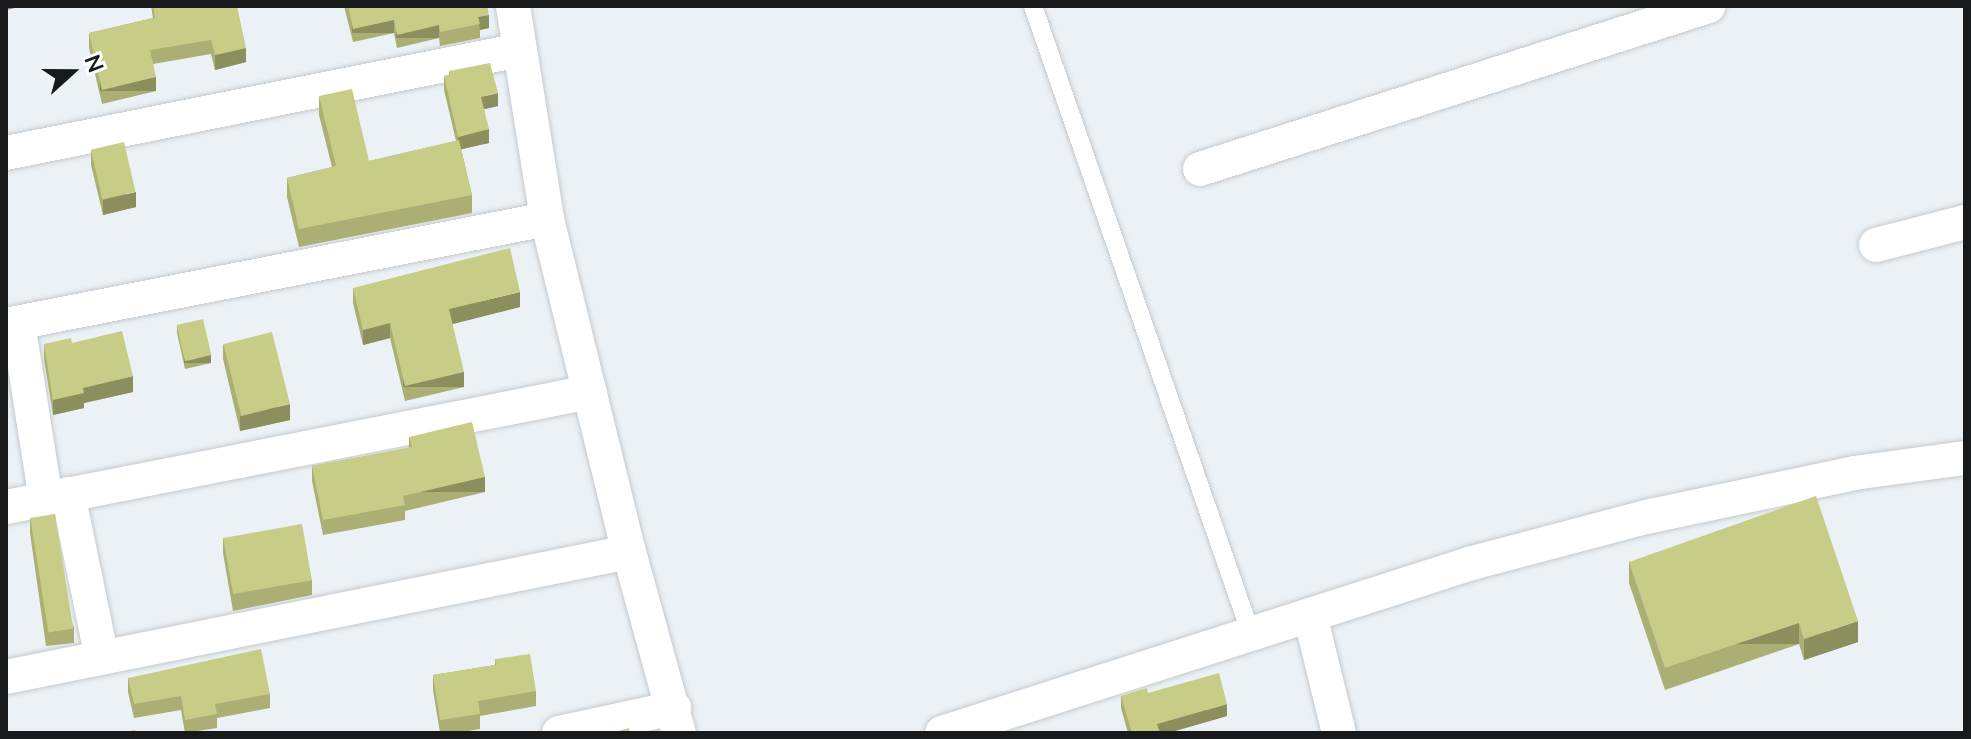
<!DOCTYPE html>
<style>
body{margin:0}
#map{position:relative;width:1971px;height:739px;overflow:hidden;background:#ebf1f5;font-family:Mulish,sans-serif}
div>[style]{position:absolute}
.roads{filter:drop-shadow(0 0 2px #c4c9cd) drop-shadow(0 0 2px #c4c9cd)}
.service>*{height:18px;margin:-9px;padding:0 9px;transform-origin:9px;border-radius:9px;background:#fff}
.minor>*{height:34px;margin:-17px;padding:0 17px;transform-origin:17px;border-radius:17px;background:#fff}
.wall>*{inset:0;background:#abaf74}
.shaded-wall>*{inset:0;background:#8b8f5e;transform-origin:0 0}
.building>*{inset:0;background:#c7cc87;transform-origin:0 0}
span{translate:-50% -50%;white-space:nowrap;text-align:center;line-height:1.15;-webkit-text-stroke:6px #fbfdff;paint-order:stroke}
.frame{position:absolute;inset:0;border:8px solid #17191b;pointer-events:none}
.north{position:absolute;left:32px;top:32px;width:80px;height:80px;-webkit-text-stroke:6px #fbfdff;paint-order:stroke;rotate:69deg;font-size:22px;font-weight:700;line-height:32px;text-align:center;color:#17191b}
.north::after{content:'';display:block;margin:auto;width:28px;height:36px;background:#17191b;clip-path:polygon(50% 0,100% 100%,50% 72%,0 100%)}
</style>
<div id="map">
<div class="roads">
<div class="service">
<i style="left:1033px;top:6px;width:665px;rotate:70.86deg"></i>
</div>
<div class="minor">
<i style="left:513px;top:6px;width:216px;rotate:80.9deg"></i>
<i style="left:547px;top:219px;width:343px;rotate:76.2deg"></i>
<i style="left:629px;top:552px;width:188px;rotate:74.6deg"></i>
<i style="left:6px;top:153px;width:524px;rotate:-11.33deg"></i>
<i style="left:1200px;top:169px;width:534px;rotate:-17.76deg"></i>
<i style="left:1876px;top:245px;width:92px;rotate:-14.5deg"></i>
<i style="left:18px;top:323px;width:178px;rotate:81deg"></i>
<i style="left:6px;top:325px;width:551px;rotate:-11.09deg"></i>
<i style="left:68px;top:494px;width:167px;rotate:78.3deg"></i>
<i style="left:6px;top:507px;width:595px;rotate:-11.14deg"></i>
<i style="left:1310px;top:615px;width:122px;rotate:76.2deg"></i>
<i style="left:6px;top:677px;width:635px;rotate:-11.35deg"></i>
<i style="left:559px;top:733px;width:118px;rotate:-12.3deg"></i>
<i style="left:942px;top:733px;width:557px;rotate:-17.78deg"></i>
<i style="left:1472px;top:563px;width:180px;rotate:-14.8deg"></i>
<i style="left:1646px;top:517px;width:213px;rotate:-11.9deg"></i>
<i style="left:1854px;top:473px;width:112px;rotate:-7.7deg"></i>
</div>
</div>
<div class="wall">
<i style="clip-path:polygon(151px 6px,242px 6px,237px 7px,246px 62px,215px 70px,211px 54px,153px 64px,156px 91px,102px 104px,89px 48px,89px 33px,153px 18px)"></i>
<i style="clip-path:polygon(344px 6px,487px 6px,489px 28px,480px 30px,480px 38px,440px 46px,439px 38px,397px 48px,394px 33px,353px 42px)"></i>
<i style="clip-path:polygon(449px 71px,498px 106px,484px 109px,489px 143px,461px 149px,472px 195px,472px 213px,299px 247px,287px 197px,287px 178px,332px 167px,319px 115px,319px 96px,369px 161px,456px 141px,444px 90px,444px 76px,449px 75px)"></i>
<i style="clip-path:polygon(91px 150px,136px 207px,103px 215px,91px 165px)"></i>
<i style="clip-path:polygon(353px 288px,520px 307px,452px 324px,464px 387px,405px 401px,390px 338px,363px 345px,353px 303px)"></i>
<i style="clip-path:polygon(177px 325px,211px 363px,185px 369px,177px 333px)"></i>
<i style="clip-path:polygon(72px 343px,133px 392px,84px 403px,84px 408px,53px 415px,44px 359px,44px 344px)"></i>
<i style="clip-path:polygon(223px 344px,290px 420px,240px 431px,223px 359px)"></i>
<i style="clip-path:polygon(409px 437px,485px 492px,405px 511px,405px 520px,323px 535px,312px 481px,312px 466px,409px 448px)"></i>
<i style="clip-path:polygon(30px 517px,74px 628px,74px 643px,46px 646px,30px 533px)"></i>
<i style="clip-path:polygon(223px 538px,312px 580px,312px 595px,233px 611px,223px 553px)"></i>
<i style="clip-path:polygon(1629px 562px,1858px 642px,1804px 660px,1799px 644px,1665px 690px,1629px 583px)"></i>
<i style="clip-path:polygon(495px 659px,536px 691px,536px 706px,480px 716px,480px 729px,456px 733px,440px 733px,433px 690px,433px 675px,495px 665px)"></i>
<i style="clip-path:polygon(128px 678px,270px 694px,270px 708px,217px 718px,217px 728px,185px 733px,181px 710px,134px 718px,128px 692px)"></i>
<i style="clip-path:polygon(1148px 693px,1227px 716px,1168px 733px,1128px 733px,1121px 708px,1121px 696px)"></i>
</div>
<div class="shaded-wall">
<i style="clip-path:polygon(6px 6px,24px 6px,6px 10px)"></i>
<i style="clip-path:polygon(489px 15px,489px 28px,480px 30px,478px 17px)"></i>
<i style="left:394px;top:20px;width:13px;height:42px;rotate:90deg"></i>
<i style="left:439px;top:25px;width:13px;height:43px;rotate:90deg"></i>
<i style="clip-path:polygon(246px 48px,246px 62px,215px 70px,215px 55px)"></i>
<i style="left:156px;top:77px;width:14px;height:56px;rotate:90deg"></i>
<i style="clip-path:polygon(498px 93px,498px 106px,481px 110px,481px 97px)"></i>
<i style="clip-path:polygon(489px 129px,489px 143px,458px 150px,458px 137px)"></i>
<i style="clip-path:polygon(136px 192px,136px 207px,103px 215px,103px 200px)"></i>
<i style="clip-path:polygon(520px 292px,520px 307px,449px 325px,449px 309px)"></i>
<i style="clip-path:polygon(390px 323px,390px 338px,363px 345px,363px 330px)"></i>
<i style="left:211px;top:355px;width:8px;height:27px;rotate:90deg"></i>
<i style="left:464px;top:372px;width:15px;height:61px;rotate:90deg"></i>
<i style="clip-path:polygon(133px 376px,133px 392px,84px 403px,84px 408px,53px 415px,53px 400px,83px 388px)"></i>
<i style="clip-path:polygon(290px 404px,290px 420px,240px 431px,240px 416px)"></i>
<i style="left:485px;top:477px;width:15px;height:84px;rotate:90deg"></i>
<i style="clip-path:polygon(1858px 621px,1858px 642px,1804px 660px,1804px 639px)"></i>
<i style="left:1799px;top:623px;width:21px;height:141px;rotate:90deg"></i>
<i style="clip-path:polygon(1227px 704px,1227px 716px,1168px 733px,1157px 733px,1157px 724px)"></i>
</div>
<div class="building">
<i style="clip-path:polygon(153px 6px,237px 6px,246px 48px,215px 55px,211px 40px,150px 50px,156px 77px,102px 90px,89px 33px,155px 18px)"></i>
<i style="clip-path:polygon(348px 6px,487px 6px,489px 15px,478px 17px,480px 24px,440px 32px,439px 25px,397px 35px,394px 20px,353px 29px)"></i>
<i style="clip-path:polygon(490px 63px,498px 93px,481px 97px,489px 129px,458px 137px,444px 76px,450px 75px,449px 71px)"></i>
<i style="clip-path:polygon(352px 89px,369px 161px,459px 140px,472px 195px,299px 229px,287px 178px,336px 166px,319px 96px)"></i>
<i style="left:124px;top:142px;width:51px;height:34px;rotate:77deg"></i>
<i style="clip-path:polygon(510px 248px,520px 292px,449px 309px,464px 372px,405px 386px,390px 323px,363px 330px,353px 288px)"></i>
<i style="left:203px;top:319px;width:37px;height:27px;rotate:77deg"></i>
<i style="clip-path:polygon(122px 331px,133px 376px,83px 388px,84px 393px,53px 400px,44px 344px,71px 338px,72px 343px)"></i>
<i style="left:272px;top:332px;width:74px;height:50px;rotate:76deg"></i>
<i style="clip-path:polygon(472px 422px,485px 477px,403px 496px,405px 505px,323px 520px,312px 466px,412px 447px,409px 437px)"></i>
<i style="clip-path:polygon(1816px 496px,1858px 621px,1804px 639px,1799px 623px,1665px 668px,1629px 562px)"></i>
<i style="left:55px;top:514px;width:116px;height:25px;rotate:81deg"></i>
<i style="left:302px;top:524px;width:57px;height:80px;rotate:80deg"></i>
<i style="clip-path:polygon(261px 649px,270px 694px,215px 704px,217px 714px,185px 720px,181px 696px,134px 704px,128px 678px)"></i>
<i style="clip-path:polygon(530px 654px,536px 691px,478px 701px,480px 714px,440px 720px,433px 675px,496px 665px,495px 659px)"></i>
<i style="clip-path:polygon(1219px 673px,1227px 704px,1157px 724px,1160px 733px,1132px 733px,1121px 696px,1147px 688px,1148px 693px)"></i>
<i style="clip-path:polygon(629px 728px,630px 733px,611px 733px)"></i>
<i style="clip-path:polygon(135px 730px,136px 733px,120px 733px)"></i>
</div>
<div class="frame"></div>
<div class="north">N</div>
</div>
